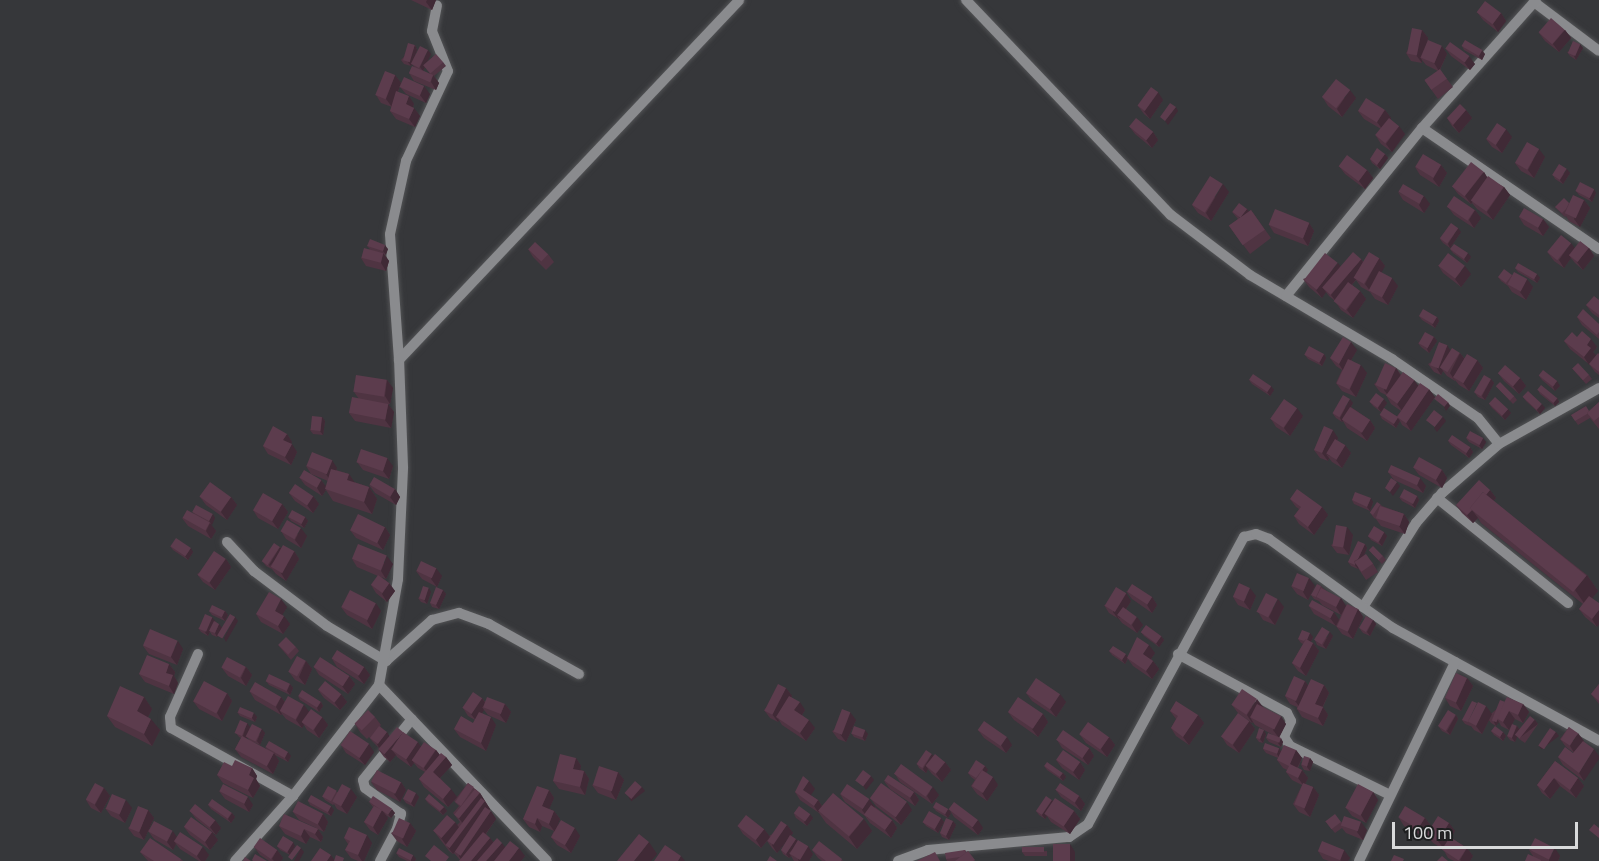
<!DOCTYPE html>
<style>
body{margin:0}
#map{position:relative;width:1599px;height:861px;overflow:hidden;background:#36373a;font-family:"Titillium Web",sans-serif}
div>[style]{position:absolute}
.roads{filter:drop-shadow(0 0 2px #525355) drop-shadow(0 0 2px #525355)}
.minor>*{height:10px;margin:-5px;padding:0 5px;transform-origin:5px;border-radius:5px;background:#8a8b8e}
.wall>*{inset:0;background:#4f3442}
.shaded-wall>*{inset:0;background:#402a36;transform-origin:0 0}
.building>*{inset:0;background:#5c3c4d;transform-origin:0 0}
span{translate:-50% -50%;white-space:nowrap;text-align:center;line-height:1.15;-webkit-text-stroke:6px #1e1f20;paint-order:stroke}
.scale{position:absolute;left:1392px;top:822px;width:186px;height:27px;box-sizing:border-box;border:3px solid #d9dadb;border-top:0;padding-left:8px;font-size:18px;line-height:21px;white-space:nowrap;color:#d9dadb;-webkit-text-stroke:4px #1e1f20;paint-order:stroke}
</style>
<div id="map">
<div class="roads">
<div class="minor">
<i style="left:966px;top:0;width:297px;rotate:46.4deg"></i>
<i style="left:1171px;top:215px;width:99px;rotate:37.2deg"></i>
<i style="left:1250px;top:275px;width:165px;rotate:30.6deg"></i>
<i style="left:1392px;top:359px;width:104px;rotate:34.5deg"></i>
<i style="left:1478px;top:418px;width:33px;rotate:51deg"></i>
<i style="left:1499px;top:444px;width:75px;rotate:139.3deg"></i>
<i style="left:1442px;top:493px;width:40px;rotate:131deg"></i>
<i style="left:1416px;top:523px;width:99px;rotate:122.2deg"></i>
<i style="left:1363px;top:607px;width:37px;rotate:35deg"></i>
<i style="left:1393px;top:628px;width:235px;rotate:28.7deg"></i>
<i style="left:1534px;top:2px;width:81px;rotate:37deg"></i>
<i style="left:1422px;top:128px;width:214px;rotate:34.4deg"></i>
<i style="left:1286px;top:296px;width:216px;rotate:-51deg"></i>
<i style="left:1422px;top:128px;width:171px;rotate:-48.3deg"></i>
<i style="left:399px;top:360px;width:126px;rotate:-94.1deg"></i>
<i style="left:390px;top:234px;width:75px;rotate:-77.6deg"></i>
<i style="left:406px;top:161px;width:99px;rotate:-65deg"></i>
<i style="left:448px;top:71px;width:43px;rotate:-111.8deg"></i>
<i style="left:432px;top:31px;width:26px;rotate:-79deg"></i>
<i style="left:1499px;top:444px;width:115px;rotate:-29.2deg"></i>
<i style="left:1437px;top:498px;width:168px;rotate:38.7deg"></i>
<i style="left:227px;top:542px;width:40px;rotate:47deg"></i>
<i style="left:254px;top:571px;width:91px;rotate:37deg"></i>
<i style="left:327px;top:626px;width:69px;rotate:30.7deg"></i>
<i style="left:386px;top:661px;width:62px;rotate:-41.7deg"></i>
<i style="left:432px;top:620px;width:28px;rotate:-15deg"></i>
<i style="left:459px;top:613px;width:32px;rotate:20deg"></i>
<i style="left:489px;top:624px;width:103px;rotate:29.1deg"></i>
<i style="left:198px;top:654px;width:69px;rotate:114deg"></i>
<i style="left:170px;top:717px;width:11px;rotate:85deg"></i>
<i style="left:171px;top:728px;width:140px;rotate:29.1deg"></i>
<i style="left:1178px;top:654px;width:124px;rotate:28.4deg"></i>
<i style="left:1287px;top:713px;width:9px;rotate:63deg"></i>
<i style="left:1291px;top:721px;width:17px;rotate:114deg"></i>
<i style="left:1284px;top:737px;width:11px;rotate:56deg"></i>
<i style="left:1290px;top:746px;width:111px;rotate:26.1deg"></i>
<i style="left:379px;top:685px;width:243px;rotate:46.3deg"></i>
<i style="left:235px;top:861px;width:87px;rotate:-48.3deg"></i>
<i style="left:293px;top:796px;width:140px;rotate:-52.2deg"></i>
<i style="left:379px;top:685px;width:108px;rotate:-79.8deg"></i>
<i style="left:398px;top:579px;width:112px;rotate:-87.4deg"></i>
<i style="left:403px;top:467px;width:107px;rotate:-92.1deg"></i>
<i style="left:399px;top:360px;width:495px;rotate:-46.6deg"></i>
<i style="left:380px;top:861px;width:36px;rotate:-62deg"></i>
<i style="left:397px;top:829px;width:16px;rotate:-75deg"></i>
<i style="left:401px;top:814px;width:44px;rotate:-144.2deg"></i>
<i style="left:365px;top:788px;width:8px;rotate:-104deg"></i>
<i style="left:363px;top:780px;width:78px;rotate:-51.2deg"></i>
<i style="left:898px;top:861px;width:32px;rotate:-20deg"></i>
<i style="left:928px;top:850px;width:142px;rotate:-5.3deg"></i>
<i style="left:1069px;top:837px;width:23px;rotate:-34deg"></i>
<i style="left:1088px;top:824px;width:327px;rotate:-61.5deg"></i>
<i style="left:1244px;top:537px;width:12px;rotate:-14deg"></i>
<i style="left:1256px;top:534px;width:14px;rotate:21deg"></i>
<i style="left:1269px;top:539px;width:116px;rotate:35.9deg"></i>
<i style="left:1359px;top:861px;width:221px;rotate:-64.2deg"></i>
</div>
</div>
<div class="wall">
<i style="clip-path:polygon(411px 0,436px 0,432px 10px)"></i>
<i style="clip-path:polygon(1477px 12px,1501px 13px,1506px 21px,1498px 32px,1483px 20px)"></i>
<i style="clip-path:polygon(1422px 30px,1428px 38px,1427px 43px,1447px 54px,1440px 70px,1453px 87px,1438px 99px,1425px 81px,1438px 71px,1426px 65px,1422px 60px,1422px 63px,1411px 61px,1406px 53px)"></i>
<i style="clip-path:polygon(1565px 30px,1571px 38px,1559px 52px,1545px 41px,1539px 33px)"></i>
<i style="clip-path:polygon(415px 45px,417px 50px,411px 66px,404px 64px,401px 60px)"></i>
<i style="clip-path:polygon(1462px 46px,1485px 54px,1482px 60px,1464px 50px)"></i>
<i style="clip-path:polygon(1445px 48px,1475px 64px,1470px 70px,1451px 56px)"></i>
<i style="clip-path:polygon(1583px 48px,1576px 60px,1570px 56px,1567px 52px)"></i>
<i style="clip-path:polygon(evenodd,431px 54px,426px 63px,443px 62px,446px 66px,434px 76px,439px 83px,436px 90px,414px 81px,409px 73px,415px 68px,412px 64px,431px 54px,425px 67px,427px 70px,431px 75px,423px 71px,425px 67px)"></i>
<i style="clip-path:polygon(395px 75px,401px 83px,398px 92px,414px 104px,413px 107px,420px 116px,415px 127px,396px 119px,390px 111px,392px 107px,381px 103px,376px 95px)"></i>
<i style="clip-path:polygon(400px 87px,430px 94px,426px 103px,406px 94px)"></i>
<i style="clip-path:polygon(1323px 98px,1356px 98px,1342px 117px,1328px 106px)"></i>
<i style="clip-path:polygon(1163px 100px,1150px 119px,1144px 114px,1138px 106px)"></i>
<i style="clip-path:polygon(1385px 110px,1391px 118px,1390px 119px,1405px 134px,1392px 152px,1381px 144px,1376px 136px,1381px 129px,1364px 119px,1358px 111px)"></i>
<i style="clip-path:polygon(1466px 110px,1472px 118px,1459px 133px,1452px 126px,1447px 118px)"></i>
<i style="clip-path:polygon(1129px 126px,1153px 132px,1158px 140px,1152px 148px,1135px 134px)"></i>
<i style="clip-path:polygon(1512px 137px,1502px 153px,1492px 147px,1486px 139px)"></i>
<i style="clip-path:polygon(1385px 154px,1388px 158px,1380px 169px,1372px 163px,1370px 159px)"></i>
<i style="clip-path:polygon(1545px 157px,1534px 178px,1521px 171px,1515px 163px)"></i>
<i style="clip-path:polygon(1441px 165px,1447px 173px,1439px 187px,1420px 175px,1415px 167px)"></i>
<i style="clip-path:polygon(1339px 166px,1367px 170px,1373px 178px,1365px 189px,1345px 174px)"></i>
<i style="clip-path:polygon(1484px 172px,1487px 178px,1504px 187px,1510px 195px,1493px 220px,1477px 209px,1472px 203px,1471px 204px,1458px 194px,1452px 186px)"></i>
<i style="clip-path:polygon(1570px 173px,1563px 184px,1555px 179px,1553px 175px)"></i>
<i style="clip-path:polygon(1576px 191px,1596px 193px,1592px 202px,1579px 195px)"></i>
<i style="clip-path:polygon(1229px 192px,1211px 221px,1198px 213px,1192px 205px)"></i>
<i style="clip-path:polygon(1398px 192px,1430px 204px,1424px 213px,1403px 200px)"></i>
<i style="clip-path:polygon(1584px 200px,1590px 208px,1580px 227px,1569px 221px,1566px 216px,1565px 217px,1555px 207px,1569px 203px)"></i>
<i style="clip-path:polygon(1448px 207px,1475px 210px,1481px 218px,1474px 228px,1454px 215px)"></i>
<i style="clip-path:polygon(1247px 209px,1249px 212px,1251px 210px,1271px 238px,1250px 254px,1229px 226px,1238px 219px,1232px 212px)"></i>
<i style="clip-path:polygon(1519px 217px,1543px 219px,1549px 227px,1543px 236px,1524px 225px)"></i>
<i style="clip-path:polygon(1309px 223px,1314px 231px,1308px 246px,1274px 233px,1269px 225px)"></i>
<i style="clip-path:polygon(1461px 232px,1450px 248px,1443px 243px,1440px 239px)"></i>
<i style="clip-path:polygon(367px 246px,388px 249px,385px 255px,389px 261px,386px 271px,366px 266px,361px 258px,370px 249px)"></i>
<i style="clip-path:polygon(1575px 248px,1589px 248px,1594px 256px,1583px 270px,1575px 263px,1571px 258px,1564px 268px,1554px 261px,1548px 253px)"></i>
<i style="clip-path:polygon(528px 249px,548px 254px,554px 262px,546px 270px,533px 257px)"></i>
<i style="clip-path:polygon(1450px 249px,1471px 257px,1467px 263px,1453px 253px)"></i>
<i style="clip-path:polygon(1379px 258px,1385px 266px,1381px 272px,1398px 286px,1388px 305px,1375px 299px,1370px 292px,1361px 287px,1356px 280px,1352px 285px,1360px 291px,1366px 299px,1353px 318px,1341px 310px,1335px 301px,1329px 296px,1326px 292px,1322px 298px,1309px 287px,1303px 279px,1341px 267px,1361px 259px,1364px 263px)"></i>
<i style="clip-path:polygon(1438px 265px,1471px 274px,1461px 287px,1443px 273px)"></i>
<i style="clip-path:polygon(1515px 268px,1540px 278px,1537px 283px,1518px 272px)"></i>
<i style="clip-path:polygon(1512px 275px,1533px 287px,1526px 300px,1512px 292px,1508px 286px,1501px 281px,1498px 277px)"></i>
<i style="clip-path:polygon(1599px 300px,1599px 318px,1592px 313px,1586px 305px)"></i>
<i style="clip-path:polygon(1419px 316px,1437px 317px,1439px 321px,1435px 328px,1422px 320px)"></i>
<i style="clip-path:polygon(1577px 317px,1599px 324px,1599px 339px,1582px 325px)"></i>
<i style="clip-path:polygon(1434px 337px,1437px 341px,1429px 353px,1421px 347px,1418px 343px)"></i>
<i style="clip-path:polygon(1577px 337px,1597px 347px,1593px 352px,1596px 356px,1599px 354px,1599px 375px,1595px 372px,1590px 365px,1570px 349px,1564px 341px)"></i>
<i style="clip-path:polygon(1357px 350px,1351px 360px,1367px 373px,1356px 397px,1342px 391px,1336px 383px,1342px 370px,1336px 366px,1330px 358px)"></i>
<i style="clip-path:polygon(1450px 351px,1460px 353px,1464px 358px,1477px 360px,1483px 368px,1469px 391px,1459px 385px,1455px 380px,1455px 381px,1447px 376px,1443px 371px,1441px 375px,1434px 372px,1428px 364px)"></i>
<i style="clip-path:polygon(1324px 354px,1326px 358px,1322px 366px,1308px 359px,1305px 355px)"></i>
<i style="clip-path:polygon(1396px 368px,1401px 375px,1435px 397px,1411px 431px,1402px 425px,1400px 421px,1396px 428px,1382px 419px,1380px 415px,1397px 416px,1401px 411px,1391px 404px,1386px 395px,1380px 392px,1374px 384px)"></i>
<i style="clip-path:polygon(1572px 368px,1589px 375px,1592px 379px,1586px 384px)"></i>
<i style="clip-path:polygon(1498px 373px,1520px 378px,1526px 386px,1519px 394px,1504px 381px)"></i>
<i style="clip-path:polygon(1539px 376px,1560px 386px,1555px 391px,1542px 380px)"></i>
<i style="clip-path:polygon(1491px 379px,1494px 383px,1485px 400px,1478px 397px,1475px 393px)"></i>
<i style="clip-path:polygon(387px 380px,393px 388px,390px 404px,388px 404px,394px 412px,391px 428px,355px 421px,349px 413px,359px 399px,354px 392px)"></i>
<i style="clip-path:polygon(1249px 380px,1274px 390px,1270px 396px,1252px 384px)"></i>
<i style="clip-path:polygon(1496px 386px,1514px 396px,1517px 400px,1513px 404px)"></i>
<i style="clip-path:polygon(1538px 390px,1557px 398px,1559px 402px,1555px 406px,1540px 394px)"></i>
<i style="clip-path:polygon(1523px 397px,1545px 408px,1540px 414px,1526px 401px)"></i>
<i style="clip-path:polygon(1370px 402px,1387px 403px,1381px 412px,1373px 406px)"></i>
<i style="clip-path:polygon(1599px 402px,1599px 429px,1590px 418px,1578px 425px,1571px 415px,1589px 411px)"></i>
<i style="clip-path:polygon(1353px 403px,1351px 407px,1370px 420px,1375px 428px,1367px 441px,1347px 428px,1343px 421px,1342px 422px,1336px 418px,1333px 414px)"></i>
<i style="clip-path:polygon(1489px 404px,1511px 413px,1505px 420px,1492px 408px)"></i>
<i style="clip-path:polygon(1303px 416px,1290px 436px,1276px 427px,1271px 419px)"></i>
<i style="clip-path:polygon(322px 417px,325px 421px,323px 435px,313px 434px,310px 430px)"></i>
<i style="clip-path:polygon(287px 434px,292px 442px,291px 444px,297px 452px,291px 465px,268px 454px,263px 446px)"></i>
<i style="clip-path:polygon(1338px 438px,1337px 441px,1345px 445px,1351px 453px,1342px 468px,1332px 462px,1329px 458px,1328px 461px,1320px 458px,1314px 450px)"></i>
<i style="clip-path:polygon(1466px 438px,1486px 442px,1482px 449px,1469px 442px)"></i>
<i style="clip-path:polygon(1448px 441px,1470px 447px,1473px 452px,1469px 458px,1451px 445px)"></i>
<i style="clip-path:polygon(357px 462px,393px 466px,389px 479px,363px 470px)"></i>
<i style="clip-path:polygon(306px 466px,337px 468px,336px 470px,349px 474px,354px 482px,369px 487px,377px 499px,372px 514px,333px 501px,326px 490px,322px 496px,305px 485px,299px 477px,321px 480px,326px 487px,328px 481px,311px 474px)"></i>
<i style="clip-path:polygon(1413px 467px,1442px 470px,1447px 478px,1442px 488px,1419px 475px)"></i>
<i style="clip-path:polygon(1388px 472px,1426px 486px,1423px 493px,1394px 480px)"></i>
<i style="clip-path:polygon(369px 485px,395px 489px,400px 497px,396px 505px,375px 493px)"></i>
<i style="clip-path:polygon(1490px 490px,1496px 498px,1493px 501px,1587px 575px,1598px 591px,1592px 598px,1597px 627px,1585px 617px,1579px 609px,1583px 604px,1481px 523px,1478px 518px,1473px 523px,1462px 513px,1456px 505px)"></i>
<i style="clip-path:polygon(289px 493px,313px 496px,319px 504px,313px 513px,295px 501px)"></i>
<i style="clip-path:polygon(1417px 496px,1419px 500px,1415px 508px,1402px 501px,1399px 497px)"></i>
<i style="clip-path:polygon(200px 497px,231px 497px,237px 505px,227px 520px,206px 505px)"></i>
<i style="clip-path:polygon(1290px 499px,1322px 507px,1328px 515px,1314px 535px,1299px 524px,1294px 516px,1299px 509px,1296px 507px)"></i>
<i style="clip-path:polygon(1352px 500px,1373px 502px,1370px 511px,1354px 504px)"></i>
<i style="clip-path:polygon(282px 504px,288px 512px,278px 529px,258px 518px,253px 510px)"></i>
<i style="clip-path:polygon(1380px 504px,1382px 506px,1404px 514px,1409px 522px,1405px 534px,1381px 526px,1376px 519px,1374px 518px,1371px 514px)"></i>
<i style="clip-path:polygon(192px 512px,215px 518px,211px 525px,216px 531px,211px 539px,188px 526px,182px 518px,194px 514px)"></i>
<i style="clip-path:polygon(288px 517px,305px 517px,308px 521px,304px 528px,291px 521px)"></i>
<i style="clip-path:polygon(385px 527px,390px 535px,383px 550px,356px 538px,350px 530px)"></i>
<i style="clip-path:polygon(281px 531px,307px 536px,301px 548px,286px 539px)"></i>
<i style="clip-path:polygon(1353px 535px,1349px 555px,1337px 553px,1331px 545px)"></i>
<i style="clip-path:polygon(1368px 536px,1387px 536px,1382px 546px,1371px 540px)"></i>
<i style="clip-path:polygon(1365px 544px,1367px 548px,1364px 555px,1372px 562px,1378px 572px,1366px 580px,1358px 568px,1358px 569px,1351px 566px,1348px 562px)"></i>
<i style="clip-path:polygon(170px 546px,193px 552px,188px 560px,173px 550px)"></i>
<i style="clip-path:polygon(280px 547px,281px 548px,294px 551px,299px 559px,286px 581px,276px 574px,272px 569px,266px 566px,263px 562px)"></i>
<i style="clip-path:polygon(1369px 550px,1383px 556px,1386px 560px,1382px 564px)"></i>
<i style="clip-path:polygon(226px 559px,231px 567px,215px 590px,203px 582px,197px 574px)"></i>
<i style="clip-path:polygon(352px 559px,393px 564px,386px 579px,381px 577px,389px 583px,395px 591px,387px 602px,376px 593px,371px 585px,378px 576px,357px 567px)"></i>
<i style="clip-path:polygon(416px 571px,442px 576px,437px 587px,422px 579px)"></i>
<i style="clip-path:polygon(1291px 586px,1315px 586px,1308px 600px,1297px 594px)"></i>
<i style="clip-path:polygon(1321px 586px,1324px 589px,1346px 606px,1358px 609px,1363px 617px,1353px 639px,1342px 634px,1336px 626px,1339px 621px,1336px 626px,1314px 614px,1309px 606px,1339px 620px,1341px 615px,1322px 605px,1319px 601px,1314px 599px,1311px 595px)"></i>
<i style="clip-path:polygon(443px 590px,446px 594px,439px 609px,432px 607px,430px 603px)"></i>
<i style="clip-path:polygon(1126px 591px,1152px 597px,1157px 605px,1152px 613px,1132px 599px)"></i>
<i style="clip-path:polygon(431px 592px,427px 604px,421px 602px,418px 598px)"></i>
<i style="clip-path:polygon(1256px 596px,1250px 610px,1238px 605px,1233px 597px)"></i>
<i style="clip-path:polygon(1131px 601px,1126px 609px,1143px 625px,1137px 633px,1122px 623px,1119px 619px,1109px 613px,1104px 605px)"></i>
<i style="clip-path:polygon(287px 607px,282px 615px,290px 624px,283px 634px,261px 622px,256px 614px)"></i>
<i style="clip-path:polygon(341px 607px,381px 611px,372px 629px,347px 615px)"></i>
<i style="clip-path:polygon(1284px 607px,1275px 625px,1263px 620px,1258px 612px)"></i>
<i style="clip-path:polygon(209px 611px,225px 611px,228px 615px,225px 621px,212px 615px)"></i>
<i style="clip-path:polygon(1373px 620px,1376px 624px,1370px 636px,1363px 633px,1360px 629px)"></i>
<i style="clip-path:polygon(215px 621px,222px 628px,217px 637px,212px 635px,210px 632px,208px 636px,201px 632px,198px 628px)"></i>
<i style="clip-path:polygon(1141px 632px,1161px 636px,1164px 640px,1159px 647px,1144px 636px)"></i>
<i style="clip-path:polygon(1333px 636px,1326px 649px,1317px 645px,1315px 640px)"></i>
<i style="clip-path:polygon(1313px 637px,1311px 642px,1313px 643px,1319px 651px,1306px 676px,1298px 671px,1292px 663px,1303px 644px,1301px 643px,1298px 639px)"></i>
<i style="clip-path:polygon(278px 645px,296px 647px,299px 651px,291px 660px)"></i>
<i style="clip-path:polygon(143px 646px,183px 649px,177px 665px,149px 654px)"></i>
<i style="clip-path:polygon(1109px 651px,1127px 657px,1155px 653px,1151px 659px,1153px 661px,1159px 669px,1152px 679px,1133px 666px,1128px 659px,1125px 664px,1112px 655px)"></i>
<i style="clip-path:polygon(332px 659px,364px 667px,370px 675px,364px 684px,337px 667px)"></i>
<i style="clip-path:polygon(306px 661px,312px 669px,305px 685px,295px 680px,289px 672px)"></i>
<i style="clip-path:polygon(169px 664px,175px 672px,174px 676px,178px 683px,174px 694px,145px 682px,139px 674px)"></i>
<i style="clip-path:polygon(246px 667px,252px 675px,246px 686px,228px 676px,222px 668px)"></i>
<i style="clip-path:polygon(314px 667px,349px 676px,355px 684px,348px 694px,319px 675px)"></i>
<i style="clip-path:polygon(1467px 678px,1473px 686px,1461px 711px,1450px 706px,1445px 698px)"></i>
<i style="clip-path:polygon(266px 681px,290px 684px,293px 688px,290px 695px,269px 685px)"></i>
<i style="clip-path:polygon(1305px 681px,1308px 686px,1324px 685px,1329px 693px,1323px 707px,1328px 715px,1323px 726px,1302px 717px,1297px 709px,1297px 707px,1290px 704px,1285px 696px)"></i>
<i style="clip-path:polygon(1599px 684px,1599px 704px,1591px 694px)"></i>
<i style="clip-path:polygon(786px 688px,792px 696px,791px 697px,805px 710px,802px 715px,815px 728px,806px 741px,782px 725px,779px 720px,778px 722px,770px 718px,764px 710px)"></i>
<i style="clip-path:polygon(318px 690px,341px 694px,347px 702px,340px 710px,324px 698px)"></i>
<i style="clip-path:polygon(250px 692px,281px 697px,285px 702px,322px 717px,328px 725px,319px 738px,307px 730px,304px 725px,302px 728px,286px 719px,282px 714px,281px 715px,255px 700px)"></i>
<i style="clip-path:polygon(227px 693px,232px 701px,222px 721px,199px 709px,193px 701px)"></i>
<i style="clip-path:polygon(1026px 693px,1066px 702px,1056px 717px,1032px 701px)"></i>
<i style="clip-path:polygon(298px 696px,321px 702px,323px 706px,319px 712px,300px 700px)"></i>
<i style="clip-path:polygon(144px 697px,152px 709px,148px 717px,160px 730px,152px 746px,115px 727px,107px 716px)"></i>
<i style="clip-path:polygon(482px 698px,485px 702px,505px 704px,511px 712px,506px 723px,488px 715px,484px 710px,482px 713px,496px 725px,486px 751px,460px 737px,454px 729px,473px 723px,475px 720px,468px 716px,463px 708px)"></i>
<i style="clip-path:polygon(1505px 702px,1523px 704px,1529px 712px,1523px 723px,1515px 719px,1509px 730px,1501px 726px,1499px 722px,1496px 726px,1491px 723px,1489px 720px,1482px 734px,1474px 730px,1471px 726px,1470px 726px,1465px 724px,1462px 720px,1492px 713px)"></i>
<i style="clip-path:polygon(1232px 705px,1263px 707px,1286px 724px,1279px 737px,1283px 742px,1281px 747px,1269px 742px,1266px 738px,1273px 735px,1255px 725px,1253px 722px,1252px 723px,1238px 713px)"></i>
<i style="clip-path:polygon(1170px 711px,1198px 715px,1204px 723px,1189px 745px,1176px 736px,1171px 728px,1176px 719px)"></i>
<i style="clip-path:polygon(237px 712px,257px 717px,255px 722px,240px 716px)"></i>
<i style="clip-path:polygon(1008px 712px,1043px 714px,1048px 722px,1038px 737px,1014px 720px)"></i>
<i style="clip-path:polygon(1456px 715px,1458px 719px,1450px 735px,1442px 731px,1439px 727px)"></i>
<i style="clip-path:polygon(375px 717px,381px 725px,380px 726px,389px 736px,421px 747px,436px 750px,440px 755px,446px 757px,452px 765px,440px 778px,457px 797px,448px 807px,424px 787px,419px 779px,425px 772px,418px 768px,414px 763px,411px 767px,397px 757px,396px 755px,390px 762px,384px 757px,378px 749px,379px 748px,372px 741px,369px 737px,367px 739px,360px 732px,355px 724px)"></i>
<i style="clip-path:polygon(856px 720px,846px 742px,838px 739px,832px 731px)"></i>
<i style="clip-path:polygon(1535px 720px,1538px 724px,1525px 743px,1519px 739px,1517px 736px,1515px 742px,1510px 740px,1507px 736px,1517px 726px,1520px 730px)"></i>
<i style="clip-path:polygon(1249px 721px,1255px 729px,1239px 753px,1227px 745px,1222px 737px)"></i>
<i style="clip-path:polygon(250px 727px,246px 739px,267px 750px,265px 747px,291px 756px,288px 762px,275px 755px,279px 761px,273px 774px,241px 757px,235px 749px,241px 738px,239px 737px,236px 733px)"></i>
<i style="clip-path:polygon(1569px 727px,1584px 781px,1563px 765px,1558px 757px,1574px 753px,1566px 747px,1560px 739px)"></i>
<i style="clip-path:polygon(978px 730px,1012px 745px,1006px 753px,984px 738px)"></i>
<i style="clip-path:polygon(1491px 731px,1503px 732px,1506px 736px,1503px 741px,1494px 735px)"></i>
<i style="clip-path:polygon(265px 733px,260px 745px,250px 741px,247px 737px)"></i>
<i style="clip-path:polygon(851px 733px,868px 734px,865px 741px,854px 737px)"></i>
<i style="clip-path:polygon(1266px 734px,1263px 743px,1259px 742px,1256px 738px)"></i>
<i style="clip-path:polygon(1080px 735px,1109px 737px,1115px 745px,1107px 757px,1086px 743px)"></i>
<i style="clip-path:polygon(1057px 740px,1089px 748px,1094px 756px,1088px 765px,1062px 748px)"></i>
<i style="clip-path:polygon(341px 745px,374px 752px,365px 765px,346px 753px)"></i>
<i style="clip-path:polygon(1279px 748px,1281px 752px,1296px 750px,1302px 758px,1298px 768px,1302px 770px,1308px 778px,1305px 784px,1313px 787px,1319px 795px,1310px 817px,1299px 812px,1293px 804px,1302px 785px,1292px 780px,1286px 772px,1287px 770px,1283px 768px,1277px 760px,1278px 758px,1266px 753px,1263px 749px)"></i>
<i style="clip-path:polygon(933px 756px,945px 762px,951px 770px,942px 782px,932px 774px,928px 769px,926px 773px,919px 768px,917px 764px)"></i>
<i style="clip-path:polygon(576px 758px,581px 766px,580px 770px,584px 771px,589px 779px,585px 795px,559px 789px,553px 781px)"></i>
<i style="clip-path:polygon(1310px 758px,1313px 762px,1310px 771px,1304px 770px,1301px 765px)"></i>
<i style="clip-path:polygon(1056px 760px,1080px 762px,1085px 770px,1079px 780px,1062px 768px)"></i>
<i style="clip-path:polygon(1555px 761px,1578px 778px,1584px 786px,1576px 798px,1560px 786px,1550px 799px,1542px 793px,1537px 785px)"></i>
<i style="clip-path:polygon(232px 766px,252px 768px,257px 776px,256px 779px,260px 786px,253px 798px,223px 783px,217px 775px)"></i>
<i style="clip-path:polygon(985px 766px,988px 770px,986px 772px,998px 785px,987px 801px,977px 794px,971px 786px,975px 780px,971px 777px,968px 773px)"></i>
<i style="clip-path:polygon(1044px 766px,1063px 773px,1066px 777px,1063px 781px,1047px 770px)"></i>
<i style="clip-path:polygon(618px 772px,624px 780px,616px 800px,598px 793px,592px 785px)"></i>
<i style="clip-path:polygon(895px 774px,939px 795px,932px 804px,900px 782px)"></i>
<i style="clip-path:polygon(884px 781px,914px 792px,919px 800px,915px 806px,890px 789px)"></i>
<i style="clip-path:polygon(371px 782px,401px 782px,406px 790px,400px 802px,377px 790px)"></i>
<i style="clip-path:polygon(468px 783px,480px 793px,490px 809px,489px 810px,496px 819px,486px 834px,490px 838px,493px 842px,525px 856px,521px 861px,459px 861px,460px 860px,454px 853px,453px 854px,449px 851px,433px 830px,455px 822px,457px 825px,460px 822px,453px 813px,459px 806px,454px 801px)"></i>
<i style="clip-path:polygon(104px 788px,110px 796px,101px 813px,91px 808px,86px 800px)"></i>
<i style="clip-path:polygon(815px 789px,810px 795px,818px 800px,822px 806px,872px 831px,857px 849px,826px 823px,819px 813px,800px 800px,795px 792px)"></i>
<i style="clip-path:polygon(1055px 789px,1079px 796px,1085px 804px,1081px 811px,1061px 797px)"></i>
<i style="clip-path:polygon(549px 790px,554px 798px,549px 809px,554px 811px,560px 819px,557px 826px,580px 836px,571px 853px,557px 845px,551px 837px,554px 831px,542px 826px,540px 832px,529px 827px,523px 819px)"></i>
<i style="clip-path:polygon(219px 791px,253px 805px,249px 812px,225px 799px)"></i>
<i style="clip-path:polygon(337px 792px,357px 797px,347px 814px,337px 809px,334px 804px,333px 805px,325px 800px,322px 796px)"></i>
<i style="clip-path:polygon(1373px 792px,1378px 800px,1366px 823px,1352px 816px,1346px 808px)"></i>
<i style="clip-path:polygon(840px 794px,875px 807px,892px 820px,897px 828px,891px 838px,870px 823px,865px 816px,845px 802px)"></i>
<i style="clip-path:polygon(419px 797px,414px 807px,406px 803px,403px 799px)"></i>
<i style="clip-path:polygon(870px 798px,912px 810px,901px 825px,876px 806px)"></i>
<i style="clip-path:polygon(425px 799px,444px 807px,447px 811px,443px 815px,428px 803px)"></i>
<i style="clip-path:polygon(1052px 800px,1053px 802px,1074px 811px,1080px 819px,1070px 834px,1051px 822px,1047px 816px,1045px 819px,1039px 815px,1036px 811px)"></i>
<i style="clip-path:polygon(308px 801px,334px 810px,331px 816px,310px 805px)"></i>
<i style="clip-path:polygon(369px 802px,395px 813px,391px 818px,385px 815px,388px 818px,378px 835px,370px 830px,364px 822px,373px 807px)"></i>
<i style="clip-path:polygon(208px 805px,232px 813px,235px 817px,231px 823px,211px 809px)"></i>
<i style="clip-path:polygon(933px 807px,948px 809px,951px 813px,948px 818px,936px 811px)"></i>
<i style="clip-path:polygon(105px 808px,132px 808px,125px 823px,111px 816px)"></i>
<i style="clip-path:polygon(949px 809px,983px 828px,978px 835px,954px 817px)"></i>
<i style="clip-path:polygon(148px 810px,154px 818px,149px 829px,177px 837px,209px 855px,205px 861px,199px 861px,180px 849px,176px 844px,173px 850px,154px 839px,148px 831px,144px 840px,134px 836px,128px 828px)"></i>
<i style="clip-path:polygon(190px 811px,215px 820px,221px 828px,216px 835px,196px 819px)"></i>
<i style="clip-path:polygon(293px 812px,323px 814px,328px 822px,324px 832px,318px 829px,323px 837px,321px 842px,310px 837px,306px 844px,285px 834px,279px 826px,316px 828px,299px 820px)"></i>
<i style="clip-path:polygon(794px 814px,813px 818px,807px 826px,796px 818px)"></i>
<i style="clip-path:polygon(941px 818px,944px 822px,938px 833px,926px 826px,923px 822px)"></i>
<i style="clip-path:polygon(1399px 818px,1425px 818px,1431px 826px,1424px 837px,1404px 826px)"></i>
<i style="clip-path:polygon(953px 821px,956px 825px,949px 840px,942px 837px,940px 833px)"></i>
<i style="clip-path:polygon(1325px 821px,1341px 822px,1367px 830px,1363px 840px,1346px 833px,1342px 828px,1335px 833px)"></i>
<i style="clip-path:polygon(410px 823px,416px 831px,407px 847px,397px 841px,391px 833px)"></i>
<i style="clip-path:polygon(1449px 823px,1455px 831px,1451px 838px,1467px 848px,1473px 856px,1470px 861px,1454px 861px,1448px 858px,1443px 849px,1433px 843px,1427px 835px)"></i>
<i style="clip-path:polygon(787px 825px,793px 833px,791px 836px,813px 854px,809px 861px,794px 861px,791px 856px,789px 858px,783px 854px,781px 850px,788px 839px,777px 853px,772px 848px,767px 841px,761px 848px,743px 834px,738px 826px,764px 829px,769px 836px)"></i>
<i style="clip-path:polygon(184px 827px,212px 832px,218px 840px,210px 850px,190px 835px)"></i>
<i style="clip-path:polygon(344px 838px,372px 843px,364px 861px,358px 861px,351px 858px,345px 850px,348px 844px)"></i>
<i style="clip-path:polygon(277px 846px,295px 846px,290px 855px,280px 850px)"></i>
<i style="clip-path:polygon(254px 847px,277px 850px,283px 858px,281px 861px,269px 861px,260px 855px)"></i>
<i style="clip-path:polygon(812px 850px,844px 861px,822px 861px,818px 858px)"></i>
<i style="clip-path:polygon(965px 850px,967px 853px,968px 851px,975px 861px,947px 861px,946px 859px)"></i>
<i style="clip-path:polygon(1529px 850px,1560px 856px,1558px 861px,1525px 861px,1533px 856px)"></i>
<i style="clip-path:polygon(1047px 851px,1047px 856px,1025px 856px,1022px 852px)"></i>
<i style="clip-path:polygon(1318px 851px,1350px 858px,1348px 861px,1329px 861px,1323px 859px)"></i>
<i style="clip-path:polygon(140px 852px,181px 859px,183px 861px,148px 861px)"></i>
<i style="clip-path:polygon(396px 853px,416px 859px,415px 861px,407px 861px,399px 857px)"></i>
</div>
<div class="shaded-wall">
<i style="clip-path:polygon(427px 0,436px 0,432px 10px,426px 2px)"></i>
<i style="clip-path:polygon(1501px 13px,1506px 21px,1498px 32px,1493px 24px)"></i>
<i style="clip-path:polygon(1422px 30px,1428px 38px,1423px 58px,1420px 57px,1422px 60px,1422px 63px,1416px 55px)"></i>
<i style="clip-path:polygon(1565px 30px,1571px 38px,1559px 52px,1553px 44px)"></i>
<i style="clip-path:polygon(1580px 44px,1583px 48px,1576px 60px,1574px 56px)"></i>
<i style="clip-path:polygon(415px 45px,417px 50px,411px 66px,408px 62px)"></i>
<i style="clip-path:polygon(1442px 46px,1447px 54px,1439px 71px,1434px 63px)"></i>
<i style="clip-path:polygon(428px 50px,431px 54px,423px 71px,420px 67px)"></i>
<i style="clip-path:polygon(1482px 50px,1485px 54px,1482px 60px,1479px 56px)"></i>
<i style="clip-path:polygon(1469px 56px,1475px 64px,1470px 70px,1464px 62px)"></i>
<i style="clip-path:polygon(395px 75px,401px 83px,392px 107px,386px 99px)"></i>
<i style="clip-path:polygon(433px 75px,439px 83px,436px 90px,431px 82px)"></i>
<i style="clip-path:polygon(424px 86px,430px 94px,426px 103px,420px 95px)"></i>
<i style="clip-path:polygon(1350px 90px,1356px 98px,1342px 117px,1337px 109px)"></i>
<i style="clip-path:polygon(1158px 92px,1163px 100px,1150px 119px,1144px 111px)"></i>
<i style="clip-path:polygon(409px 96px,414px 104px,411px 112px,406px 104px)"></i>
<i style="clip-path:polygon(1176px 107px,1178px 111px,1168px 125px,1165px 121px)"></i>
<i style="clip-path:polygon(414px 108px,420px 116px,415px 127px,409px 119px)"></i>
<i style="clip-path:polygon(1385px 110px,1391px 118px,1383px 130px,1377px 122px)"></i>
<i style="clip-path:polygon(1466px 110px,1472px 118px,1459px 133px,1453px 125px)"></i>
<i style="clip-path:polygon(1399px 126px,1405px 134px,1392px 152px,1386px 144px)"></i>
<i style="clip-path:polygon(1506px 129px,1512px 137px,1502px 153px,1496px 145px)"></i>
<i style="clip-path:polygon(1153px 132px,1158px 140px,1152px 148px,1146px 140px)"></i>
<i style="clip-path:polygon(1539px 149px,1545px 157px,1534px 178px,1528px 170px)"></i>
<i style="clip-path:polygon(1385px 154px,1388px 158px,1380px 169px,1377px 165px)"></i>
<i style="clip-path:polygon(1441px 165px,1447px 173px,1439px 187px,1433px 179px)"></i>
<i style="clip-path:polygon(1567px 169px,1570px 173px,1563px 184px,1560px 180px)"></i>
<i style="clip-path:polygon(1367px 170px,1373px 178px,1365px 189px,1359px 181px)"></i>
<i style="clip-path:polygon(1484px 172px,1489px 180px,1471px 204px,1465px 196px)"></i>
<i style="clip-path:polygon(1223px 184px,1229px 192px,1211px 221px,1206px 213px)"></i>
<i style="clip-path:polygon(1504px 187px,1510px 195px,1493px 220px,1487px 212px)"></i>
<i style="clip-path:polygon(1594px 189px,1596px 193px,1592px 202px,1589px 198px)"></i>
<i style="clip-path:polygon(1424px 196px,1430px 204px,1424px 213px,1419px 205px)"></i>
<i style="clip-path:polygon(1584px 200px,1590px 208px,1580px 227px,1574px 219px)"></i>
<i style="clip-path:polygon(1247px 209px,1250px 213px,1239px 218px)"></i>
<i style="clip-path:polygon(1475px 210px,1481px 218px,1474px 228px,1469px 220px)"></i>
<i style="clip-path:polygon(1543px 219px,1549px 227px,1543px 236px,1538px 228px)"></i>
<i style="clip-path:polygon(1309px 223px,1314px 231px,1308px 246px,1303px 238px)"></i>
<i style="clip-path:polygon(1458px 228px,1461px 232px,1450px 248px,1448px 244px)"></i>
<i style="clip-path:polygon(1571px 243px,1577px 251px,1569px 255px,1571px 258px,1564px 268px,1559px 260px)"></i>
<i style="clip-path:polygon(385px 245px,388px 249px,386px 255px,383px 251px)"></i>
<i style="clip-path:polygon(1589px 248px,1594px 256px,1583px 270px,1577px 262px)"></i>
<i style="clip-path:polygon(383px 253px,389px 261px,386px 271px,381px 263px)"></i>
<i style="clip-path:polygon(1468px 253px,1471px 257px,1467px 263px,1464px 259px)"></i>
<i style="clip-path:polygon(1379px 258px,1385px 266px,1371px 292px,1365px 284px)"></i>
<i style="clip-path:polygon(1361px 259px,1366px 267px,1337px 303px,1331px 295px)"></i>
<i style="clip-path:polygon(1338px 263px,1344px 271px,1323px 288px,1326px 292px,1322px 298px,1316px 290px)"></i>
<i style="clip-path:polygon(1465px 266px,1471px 274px,1461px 287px,1455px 279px)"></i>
<i style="clip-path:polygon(1537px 274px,1540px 278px,1537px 283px,1534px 279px)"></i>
<i style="clip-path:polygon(1392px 278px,1398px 286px,1388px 305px,1382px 297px)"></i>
<i style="clip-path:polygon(1527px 279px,1533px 287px,1526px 300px,1520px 292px)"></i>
<i style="clip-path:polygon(1360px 291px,1366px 299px,1353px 318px,1347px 310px)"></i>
<i style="clip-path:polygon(1437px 317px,1439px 321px,1435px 328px,1432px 324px)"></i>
<i style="clip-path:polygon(1434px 337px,1437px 341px,1429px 353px,1427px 349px)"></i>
<i style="clip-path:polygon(1591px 339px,1597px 347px,1593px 352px,1597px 356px,1589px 365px,1584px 357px,1587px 345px)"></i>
<i style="clip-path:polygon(1351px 342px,1357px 350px,1344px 372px,1339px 364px)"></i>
<i style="clip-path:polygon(1447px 345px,1452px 353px,1441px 368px,1443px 371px,1441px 375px,1436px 367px)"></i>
<i style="clip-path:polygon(1460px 353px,1466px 361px,1453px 377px,1455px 381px,1450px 373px)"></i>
<i style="clip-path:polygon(1324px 354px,1326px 358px,1322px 366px,1319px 362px)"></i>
<i style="clip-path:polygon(1477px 360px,1483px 368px,1469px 391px,1463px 383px)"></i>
<i style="clip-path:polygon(1361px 365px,1367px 373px,1356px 397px,1350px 389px)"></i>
<i style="clip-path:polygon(1396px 368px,1401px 376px,1390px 398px,1384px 390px)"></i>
<i style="clip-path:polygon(1520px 378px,1526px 386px,1519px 394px,1513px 386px)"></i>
<i style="clip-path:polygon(1491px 379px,1494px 383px,1485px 400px,1482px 396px)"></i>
<i style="clip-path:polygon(387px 380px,393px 388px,390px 404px,385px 396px)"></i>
<i style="clip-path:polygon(1414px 380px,1420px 388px,1403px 412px,1397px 404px)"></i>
<i style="clip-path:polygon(1557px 381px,1560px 386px,1555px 391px,1553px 387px)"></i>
<i style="clip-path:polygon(1271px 386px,1274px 390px,1270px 396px,1267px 392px)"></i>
<i style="clip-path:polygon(1429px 389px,1435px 397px,1411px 431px,1406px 423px)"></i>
<i style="clip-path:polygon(1557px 398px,1559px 402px,1555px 406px,1553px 402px)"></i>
<i style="clip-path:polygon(1350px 399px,1353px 403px,1342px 422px,1340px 418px)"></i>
<i style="clip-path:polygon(1384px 399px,1387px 403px,1381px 412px,1378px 408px)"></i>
<i style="clip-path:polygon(1448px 402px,1450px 406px,1446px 411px,1444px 407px)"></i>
<i style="clip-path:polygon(388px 404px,394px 412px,391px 428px,385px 420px)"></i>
<i style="clip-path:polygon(1542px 404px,1545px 408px,1540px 414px,1537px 410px)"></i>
<i style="clip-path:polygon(1297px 408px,1303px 416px,1290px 436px,1284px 428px)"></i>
<i style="clip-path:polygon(1508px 409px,1511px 413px,1505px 420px,1502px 416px)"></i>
<i style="clip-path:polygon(322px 417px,325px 421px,323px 435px,320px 431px)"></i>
<i style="clip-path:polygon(1397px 417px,1400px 421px,1396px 428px,1393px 424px)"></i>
<i style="clip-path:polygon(1443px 417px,1446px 421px,1437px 432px,1434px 428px)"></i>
<i style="clip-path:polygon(1370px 420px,1375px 428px,1367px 441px,1361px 433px)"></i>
<i style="clip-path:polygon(1333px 430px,1338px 438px,1330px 456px,1326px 454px,1329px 458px,1328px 461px,1322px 453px)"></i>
<i style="clip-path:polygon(287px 434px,292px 442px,289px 448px,283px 440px)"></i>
<i style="clip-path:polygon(1483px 438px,1486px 442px,1482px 449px,1479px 445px)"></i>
<i style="clip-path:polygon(292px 444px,297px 452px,291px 465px,285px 457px)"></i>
<i style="clip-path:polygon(1345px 445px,1351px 453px,1342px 468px,1336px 460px)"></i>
<i style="clip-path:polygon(1470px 447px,1473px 452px,1469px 458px,1466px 454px)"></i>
<i style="clip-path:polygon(387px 458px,393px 466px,389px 479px,383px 471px)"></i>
<i style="clip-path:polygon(332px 460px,337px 468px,331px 482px,326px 474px)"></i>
<i style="clip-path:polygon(1442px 470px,1447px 478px,1442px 488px,1436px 480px)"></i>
<i style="clip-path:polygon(349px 474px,357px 486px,347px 480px)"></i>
<i style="clip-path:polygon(1420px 478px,1426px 486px,1423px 493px,1417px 485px)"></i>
<i style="clip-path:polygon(321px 480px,327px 488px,322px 496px,317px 488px)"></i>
<i style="clip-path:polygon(1397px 482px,1400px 486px,1393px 496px,1390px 492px)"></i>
<i style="clip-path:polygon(369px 487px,377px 499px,372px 514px,364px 502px)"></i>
<i style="clip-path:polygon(395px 489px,400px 497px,396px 505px,390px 497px)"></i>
<i style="clip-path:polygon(1490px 490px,1496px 498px,1480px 515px,1473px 509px)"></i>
<i style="clip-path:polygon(313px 496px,319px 504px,313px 513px,307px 505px)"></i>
<i style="clip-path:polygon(1417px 496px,1419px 500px,1415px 508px,1412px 504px)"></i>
<i style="clip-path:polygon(231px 497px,237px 505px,227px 520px,221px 512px)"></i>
<i style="clip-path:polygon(1371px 498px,1373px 502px,1370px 511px,1367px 507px)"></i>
<i style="clip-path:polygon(282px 504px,288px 512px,278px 529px,272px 521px)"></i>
<i style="clip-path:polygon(1322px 507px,1328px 515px,1314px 535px,1308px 527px)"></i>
<i style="clip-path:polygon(1472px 510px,1478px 518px,1473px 523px,1467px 515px)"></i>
<i style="clip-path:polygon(213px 514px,215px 518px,212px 525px,209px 521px)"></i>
<i style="clip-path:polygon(1404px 514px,1409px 522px,1405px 534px,1399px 526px)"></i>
<i style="clip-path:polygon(305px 517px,308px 521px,304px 528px,301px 524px)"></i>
<i style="clip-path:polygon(210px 523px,216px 531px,211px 539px,206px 531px)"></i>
<i style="clip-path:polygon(385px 527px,390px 535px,383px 550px,377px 542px)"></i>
<i style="clip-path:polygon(1347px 527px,1353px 535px,1349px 555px,1343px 547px)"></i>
<i style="clip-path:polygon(301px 528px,307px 536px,301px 548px,295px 540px)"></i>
<i style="clip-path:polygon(1384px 532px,1387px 536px,1382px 546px,1379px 542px)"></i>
<i style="clip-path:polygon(1365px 544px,1367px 548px,1358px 569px,1355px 565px)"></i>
<i style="clip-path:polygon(280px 547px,283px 551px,270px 566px,272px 569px,269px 565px)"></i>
<i style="clip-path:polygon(191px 548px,193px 552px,188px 560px,185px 556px)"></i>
<i style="clip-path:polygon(294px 551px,299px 559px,286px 581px,281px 573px)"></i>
<i style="clip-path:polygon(387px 556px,393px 564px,386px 579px,381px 571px)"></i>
<i style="clip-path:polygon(226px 559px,231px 567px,215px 590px,209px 582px)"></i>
<i style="clip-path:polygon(436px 568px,442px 576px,437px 587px,431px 579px)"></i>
<i style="clip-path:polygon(1587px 575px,1598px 591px,1586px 606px,1575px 590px)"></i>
<i style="clip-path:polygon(1309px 578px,1315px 586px,1308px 600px,1303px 592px)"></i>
<i style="clip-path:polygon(389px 583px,395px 591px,387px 602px,382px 594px)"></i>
<i style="clip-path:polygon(429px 588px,431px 592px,427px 604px,424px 600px)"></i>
<i style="clip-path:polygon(1250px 588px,1256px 596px,1250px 610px,1244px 602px)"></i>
<i style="clip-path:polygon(443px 590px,446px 594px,439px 609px,436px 605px)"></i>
<i style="clip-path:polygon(1126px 593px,1131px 601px,1120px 618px,1117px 615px,1119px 620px,1113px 612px)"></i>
<i style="clip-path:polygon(1152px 597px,1157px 605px,1152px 613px,1147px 605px)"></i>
<i style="clip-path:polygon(1341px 598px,1346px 606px,1341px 615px,1336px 607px)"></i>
<i style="clip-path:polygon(281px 599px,287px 607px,280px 619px,275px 611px)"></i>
<i style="clip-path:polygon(1278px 599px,1284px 607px,1275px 625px,1269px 617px)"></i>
<i style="clip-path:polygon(376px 603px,381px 611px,372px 629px,367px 621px)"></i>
<i style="clip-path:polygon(1358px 609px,1363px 617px,1353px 639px,1347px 631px)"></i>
<i style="clip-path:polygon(1599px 610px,1599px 625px,1597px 627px,1592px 619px)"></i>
<i style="clip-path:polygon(225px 611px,228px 615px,225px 621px,222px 617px)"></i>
<i style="clip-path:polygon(1334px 612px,1339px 620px,1336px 626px,1330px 618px)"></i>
<i style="clip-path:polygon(284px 616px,290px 624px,283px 634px,278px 626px)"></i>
<i style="clip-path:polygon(212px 617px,215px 621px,208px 636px,205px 632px)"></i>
<i style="clip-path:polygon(235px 617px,238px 621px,226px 642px,224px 638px)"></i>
<i style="clip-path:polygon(1137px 617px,1143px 625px,1137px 633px,1132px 625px)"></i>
<i style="clip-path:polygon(1373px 620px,1376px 624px,1370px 636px,1367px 632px)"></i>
<i style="clip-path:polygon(219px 624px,222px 628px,217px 637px,215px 633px)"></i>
<i style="clip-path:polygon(1330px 632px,1333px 636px,1326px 649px,1323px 645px)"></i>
<i style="clip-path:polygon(1310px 633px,1313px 637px,1309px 646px,1306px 642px)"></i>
<i style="clip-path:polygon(1161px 636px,1164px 640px,1159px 647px,1156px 643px)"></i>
<i style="clip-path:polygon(178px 641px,183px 649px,177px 665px,171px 657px)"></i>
<i style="clip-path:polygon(1313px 643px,1319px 651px,1306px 676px,1300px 668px)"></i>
<i style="clip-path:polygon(1149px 645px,1155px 653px,1149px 662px,1143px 654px)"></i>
<i style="clip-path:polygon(1126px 654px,1128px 658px,1125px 664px,1122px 660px)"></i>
<i style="clip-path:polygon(306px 661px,312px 669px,305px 685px,299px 677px)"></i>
<i style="clip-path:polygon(1153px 661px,1159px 669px,1152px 679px,1146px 671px)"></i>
<i style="clip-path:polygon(169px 664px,175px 672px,174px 676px,178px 683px,174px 694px,169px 686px,166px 673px)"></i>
<i style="clip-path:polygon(246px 667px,252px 675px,246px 686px,241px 678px)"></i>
<i style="clip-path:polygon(364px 667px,370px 675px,364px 684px,358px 676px)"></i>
<i style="clip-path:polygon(349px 676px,355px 684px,348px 694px,342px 686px)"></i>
<i style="clip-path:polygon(1467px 678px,1473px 686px,1461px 711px,1456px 703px)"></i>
<i style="clip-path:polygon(1305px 681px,1310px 689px,1301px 709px,1295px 701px)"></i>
<i style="clip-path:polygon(290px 684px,293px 688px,290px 695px,287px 691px)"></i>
<i style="clip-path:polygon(1324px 685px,1329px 693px,1320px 712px,1315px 704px)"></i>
<i style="clip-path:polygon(786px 688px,792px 696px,779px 719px,776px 717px,779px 720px,778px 722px,772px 714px)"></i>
<i style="clip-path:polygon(227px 693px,232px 701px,222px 721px,217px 713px)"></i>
<i style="clip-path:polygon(341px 694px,347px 702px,340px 710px,334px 702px)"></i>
<i style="clip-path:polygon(1060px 694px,1066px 702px,1056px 717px,1050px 709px)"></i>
<i style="clip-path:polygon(144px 697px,152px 709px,145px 723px,137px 711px)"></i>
<i style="clip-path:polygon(281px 697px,287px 705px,280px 711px,282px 714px,281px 715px,276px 707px)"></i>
<i style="clip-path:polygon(482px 698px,487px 706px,482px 707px,484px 710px,477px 722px,471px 714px)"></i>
<i style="clip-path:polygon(1257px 699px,1263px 707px,1250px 717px,1253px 722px,1252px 723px,1247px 715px)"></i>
<i style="clip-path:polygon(321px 702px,323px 706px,319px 712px,317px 708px)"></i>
<i style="clip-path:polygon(800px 702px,805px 710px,800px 718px,794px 710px)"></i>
<i style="clip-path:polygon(505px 704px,511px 712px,506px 723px,500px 715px)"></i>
<i style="clip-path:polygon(1523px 704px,1529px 712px,1523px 723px,1518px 715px)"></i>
<i style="clip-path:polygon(304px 705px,310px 713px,302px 722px,304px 725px,302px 728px,296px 720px)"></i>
<i style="clip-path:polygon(1486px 706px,1492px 714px,1482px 734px,1476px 726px)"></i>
<i style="clip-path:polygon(1323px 707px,1328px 715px,1323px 726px,1318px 718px)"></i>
<i style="clip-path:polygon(1509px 711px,1515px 719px,1509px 730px,1503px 722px)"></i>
<i style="clip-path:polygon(850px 712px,856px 720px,846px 742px,840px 734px)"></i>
<i style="clip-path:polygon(254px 713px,257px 717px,255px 722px,252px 718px)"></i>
<i style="clip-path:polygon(1043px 714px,1048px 722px,1038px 737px,1032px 729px)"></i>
<i style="clip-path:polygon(1198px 715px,1204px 723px,1189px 745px,1183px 737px)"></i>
<i style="clip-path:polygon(1456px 715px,1458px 719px,1450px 735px,1447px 731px)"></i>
<i style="clip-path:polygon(1281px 716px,1286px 724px,1279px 738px,1273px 730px)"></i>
<i style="clip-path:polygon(322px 717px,328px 725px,319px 738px,314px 730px)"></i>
<i style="clip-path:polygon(491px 717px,496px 725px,486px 751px,481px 743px)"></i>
<i style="clip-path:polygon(1496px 718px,1499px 722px,1496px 726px,1494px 722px)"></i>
<i style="clip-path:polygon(151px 719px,160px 730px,152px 746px,144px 734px)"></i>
<i style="clip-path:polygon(809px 720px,815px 728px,806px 741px,800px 733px)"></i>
<i style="left:1535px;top:720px;width:5px;height:23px;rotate:53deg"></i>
<i style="clip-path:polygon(1249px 721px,1255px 729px,1239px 753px,1233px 745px)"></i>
<i style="clip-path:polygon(247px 723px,250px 727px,246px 740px,243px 736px)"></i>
<i style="clip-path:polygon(1517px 726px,1520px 730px,1515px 742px,1512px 738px)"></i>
<i style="clip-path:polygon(262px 729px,265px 733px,260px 745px,257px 741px)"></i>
<i style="clip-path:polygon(865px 730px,868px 734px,865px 741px,862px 737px)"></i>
<i style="clip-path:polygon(1264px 730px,1266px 734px,1263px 743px,1260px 739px)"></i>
<i style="clip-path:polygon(387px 732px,390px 737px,379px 748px,377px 744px)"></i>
<i style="clip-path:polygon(403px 732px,408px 740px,391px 749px,396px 755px,390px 762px,384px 754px)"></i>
<i style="clip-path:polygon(1503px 732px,1506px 736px,1503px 741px,1500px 737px)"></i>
<i style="left:1556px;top:732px;width:5px;height:22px;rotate:53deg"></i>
<i style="clip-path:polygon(1578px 733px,1584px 741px,1575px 754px,1570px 746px)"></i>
<i style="clip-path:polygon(1007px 737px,1012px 745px,1006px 753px,1001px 745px)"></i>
<i style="clip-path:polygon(1109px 737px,1115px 745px,1107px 757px,1101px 749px)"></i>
<i style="clip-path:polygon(1281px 738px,1283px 742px,1281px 747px,1278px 743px)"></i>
<i style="clip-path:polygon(418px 742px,423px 750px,412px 760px,414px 763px,411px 767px,406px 759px)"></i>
<i style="clip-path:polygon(369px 744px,374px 752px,365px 765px,359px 758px)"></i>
<i style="clip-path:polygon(1089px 748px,1094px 756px,1088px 765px,1082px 757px)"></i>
<i style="clip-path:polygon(1279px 748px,1281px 752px,1279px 758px,1277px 754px)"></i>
<i style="clip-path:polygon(1594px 749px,1599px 756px,1599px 759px,1584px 781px,1579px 773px)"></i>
<i style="clip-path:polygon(436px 750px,442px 758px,430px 776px,424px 768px)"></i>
<i style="clip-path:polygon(1296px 750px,1302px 758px,1295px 772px,1290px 764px)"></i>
<i style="clip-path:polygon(288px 752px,291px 756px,288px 762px,285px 758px)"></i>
<i style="clip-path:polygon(274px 753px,279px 761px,273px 774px,267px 766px)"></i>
<i style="clip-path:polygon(932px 754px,935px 758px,926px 766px,928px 769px,926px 773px,923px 769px)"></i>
<i style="clip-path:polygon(446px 757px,452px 765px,438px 780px,433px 772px)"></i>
<i style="clip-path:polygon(576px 758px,581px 766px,579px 777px,573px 769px)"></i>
<i style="clip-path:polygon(1310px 758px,1313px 762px,1310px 771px,1307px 767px)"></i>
<i style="clip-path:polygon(945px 762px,951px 770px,942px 782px,936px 774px)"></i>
<i style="clip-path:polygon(1080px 762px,1085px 770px,1079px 780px,1073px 772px)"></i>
<i style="clip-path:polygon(985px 766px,988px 770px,979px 783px,977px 779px)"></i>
<i style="clip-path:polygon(252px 768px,257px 776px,256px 779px,260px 786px,253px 798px,248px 790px,249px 775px)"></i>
<i style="clip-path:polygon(1302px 770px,1308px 778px,1304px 786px,1298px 778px)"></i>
<i style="clip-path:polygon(584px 771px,589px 779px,585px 795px,580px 787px)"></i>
<i style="clip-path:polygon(618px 772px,624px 780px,616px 800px,611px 792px)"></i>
<i style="clip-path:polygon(1063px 773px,1066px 777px,1063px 781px,1060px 777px)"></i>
<i style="clip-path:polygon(871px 776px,874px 780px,866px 790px,863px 786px)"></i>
<i style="clip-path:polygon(993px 777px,998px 785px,987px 801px,982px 793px)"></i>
<i style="clip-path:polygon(1554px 778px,1560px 786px,1550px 799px,1544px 791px)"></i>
<i style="clip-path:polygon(1578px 778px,1584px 786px,1576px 798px,1570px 790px)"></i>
<i style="clip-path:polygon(809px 781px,815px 789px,809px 798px,803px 790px)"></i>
<i style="clip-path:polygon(401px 782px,406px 790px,400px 802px,394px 794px)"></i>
<i style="left:642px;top:787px;width:5px;height:17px;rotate:53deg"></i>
<i style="clip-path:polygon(933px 787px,939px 795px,932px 804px,927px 796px)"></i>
<i style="clip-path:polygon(1313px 787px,1319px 795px,1310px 817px,1304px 809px)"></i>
<i style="clip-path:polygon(104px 788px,110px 796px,101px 813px,95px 805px)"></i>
<i style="clip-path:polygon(351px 789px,357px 797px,347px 814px,341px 806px)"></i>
<i style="clip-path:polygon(451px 789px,457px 797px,448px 807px,443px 799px)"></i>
<i style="clip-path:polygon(549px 790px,554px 798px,547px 814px,542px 806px)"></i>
<i style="clip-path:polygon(914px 792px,919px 800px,915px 806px,910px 798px)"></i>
<i style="clip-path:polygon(1373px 792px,1378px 800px,1366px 823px,1361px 815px)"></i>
<i style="clip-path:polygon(416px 793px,419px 797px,414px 807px,411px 803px)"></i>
<i style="clip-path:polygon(480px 793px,490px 809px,453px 854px,441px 838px,455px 822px,461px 830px,464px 825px,458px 817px)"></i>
<i style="clip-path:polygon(1079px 796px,1085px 804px,1081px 811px,1075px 803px)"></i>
<i style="clip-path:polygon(248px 797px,253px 805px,249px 812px,244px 804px)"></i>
<i style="clip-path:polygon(869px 799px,875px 807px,868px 818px,862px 810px)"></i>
<i style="clip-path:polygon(126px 800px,132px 808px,125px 823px,119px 815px)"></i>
<i style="clip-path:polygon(818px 800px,823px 808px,818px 812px,814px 806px)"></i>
<i style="clip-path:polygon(1052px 800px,1055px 804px,1045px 814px,1047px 816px,1045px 819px,1042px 815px)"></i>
<i style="clip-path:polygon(907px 802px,912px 810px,901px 825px,895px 817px)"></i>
<i style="clip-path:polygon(331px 806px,334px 810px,331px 816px,328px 812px)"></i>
<i style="clip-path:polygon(444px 807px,447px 811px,443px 815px,440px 811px)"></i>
<i style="clip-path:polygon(392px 809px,395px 813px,391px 818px,388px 814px)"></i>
<i style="clip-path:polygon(948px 809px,951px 813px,948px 818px,945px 814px)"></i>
<i style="clip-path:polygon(148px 810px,154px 818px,144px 840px,139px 832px)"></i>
<i style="clip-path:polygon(382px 810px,388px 818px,378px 835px,373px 827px)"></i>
<i style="clip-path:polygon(491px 811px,496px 819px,466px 861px,462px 861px,459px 856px)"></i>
<i style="clip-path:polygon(554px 811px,560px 819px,555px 832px,549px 824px)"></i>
<i style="clip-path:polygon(1074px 811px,1080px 819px,1070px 834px,1064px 826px)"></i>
<i style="clip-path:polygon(232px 813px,235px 817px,231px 823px,228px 819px)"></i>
<i style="clip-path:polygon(323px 814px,328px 822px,324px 832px,318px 824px)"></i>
<i style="clip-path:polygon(810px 814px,813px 818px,807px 826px,804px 822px)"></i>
<i style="clip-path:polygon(537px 818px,542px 826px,540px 832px,535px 824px)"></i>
<i style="clip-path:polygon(941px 818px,944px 822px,938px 833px,935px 829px)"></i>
<i style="clip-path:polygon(1425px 818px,1431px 826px,1424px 837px,1418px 829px)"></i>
<i style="clip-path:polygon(864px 819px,872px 831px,857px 849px,849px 837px)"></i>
<i style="clip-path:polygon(215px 820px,221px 828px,216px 835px,210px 827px)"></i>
<i style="clip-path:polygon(892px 820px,897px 828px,891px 838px,885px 830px)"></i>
<i style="clip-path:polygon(978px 820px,983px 828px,978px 835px,972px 827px)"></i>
<i style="clip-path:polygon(953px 821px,956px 825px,949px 840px,946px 836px)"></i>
<i style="clip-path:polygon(1361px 822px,1367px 830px,1363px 840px,1357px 832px)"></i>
<i style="clip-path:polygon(410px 823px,416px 831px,407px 847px,402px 839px)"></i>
<i style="clip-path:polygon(1449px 823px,1455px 831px,1444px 849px,1438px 841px)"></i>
<i style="clip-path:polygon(787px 825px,793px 833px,777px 853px,772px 845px)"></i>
<i style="clip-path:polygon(575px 828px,580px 836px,571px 853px,565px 845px)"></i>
<i style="clip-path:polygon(304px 829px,310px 837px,306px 844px,301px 836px)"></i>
<i style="clip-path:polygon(318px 829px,323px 837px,321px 842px,315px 834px)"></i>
<i style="clip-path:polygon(764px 829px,770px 837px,761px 848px,756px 840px)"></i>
<i style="clip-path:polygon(173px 831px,178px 839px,174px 841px,176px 844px,173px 850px,167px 842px)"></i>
<i style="clip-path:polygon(212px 832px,218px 840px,210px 850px,205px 842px)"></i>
<i style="clip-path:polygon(367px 835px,372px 843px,364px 861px,362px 861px,358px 855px)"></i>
<i style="clip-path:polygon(490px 838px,496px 846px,483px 861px,471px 861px)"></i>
<i style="clip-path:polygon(796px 839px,799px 843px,789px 853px,791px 856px,789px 858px,786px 854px)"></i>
<i style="clip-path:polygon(293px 842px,295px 846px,290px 855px,287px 851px)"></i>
<i style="clip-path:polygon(649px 842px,657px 854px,651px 861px,634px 861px)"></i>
<i style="clip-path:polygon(502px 843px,508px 851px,499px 861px,486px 861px)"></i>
<i style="clip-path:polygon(1070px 844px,1075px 852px,1075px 861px,1069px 861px)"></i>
<i style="clip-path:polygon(808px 846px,813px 854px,809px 861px,799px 861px,798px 860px)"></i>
<i style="clip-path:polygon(203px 847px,209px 855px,205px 861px,201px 861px,197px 856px)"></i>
<i style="clip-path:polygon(301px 848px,304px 852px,299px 861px,294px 861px)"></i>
<i style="clip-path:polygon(519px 848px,525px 856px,521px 861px,509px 861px)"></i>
<i style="clip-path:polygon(1467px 848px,1473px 856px,1470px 861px,1461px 861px,1460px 860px)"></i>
<i style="clip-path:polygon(1555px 848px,1560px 856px,1558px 861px,1549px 861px,1549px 860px)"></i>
<i style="clip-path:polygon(277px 850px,283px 858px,281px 861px,274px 861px,272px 859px)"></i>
<i style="clip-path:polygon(1344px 850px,1350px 858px,1348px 861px,1341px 861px,1340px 860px)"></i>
<i style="clip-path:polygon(331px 855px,335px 861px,327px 861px)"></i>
<i style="clip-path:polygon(413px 855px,416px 859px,415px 861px,411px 861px,411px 860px)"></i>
<i style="clip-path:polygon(681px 856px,685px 861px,678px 861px)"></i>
</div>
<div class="building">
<i style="left:1485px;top:1px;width:20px;height:14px;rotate:37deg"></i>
<i style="left:1551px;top:18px;width:18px;height:19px;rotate:41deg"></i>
<i style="left:1412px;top:28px;width:10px;height:26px;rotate:11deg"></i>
<i style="left:1428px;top:40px;width:15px;height:19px;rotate:23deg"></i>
<i style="left:1465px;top:40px;width:20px;height:7px;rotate:30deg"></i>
<i style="left:1573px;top:41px;width:8px;height:13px;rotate:23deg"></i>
<i style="left:1450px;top:42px;width:24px;height:8px;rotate:36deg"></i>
<i style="left:408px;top:43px;width:7px;height:18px;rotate:16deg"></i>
<i style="left:420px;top:46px;width:9px;height:20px;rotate:27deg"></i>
<i style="left:436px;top:54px;width:11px;height:17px;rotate:49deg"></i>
<i style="left:412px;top:66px;width:23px;height:8px;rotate:23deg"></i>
<i style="left:1440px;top:69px;width:12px;height:19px;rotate:55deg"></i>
<i style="left:385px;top:71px;width:11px;height:26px;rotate:22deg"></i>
<i style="left:404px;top:77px;width:22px;height:11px;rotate:24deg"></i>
<i style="left:1336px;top:79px;width:18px;height:23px;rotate:38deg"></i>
<i style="left:1151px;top:87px;width:9px;height:23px;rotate:36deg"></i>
<i style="clip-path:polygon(396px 91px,409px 96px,406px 104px,414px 108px,409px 119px,390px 111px)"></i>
<i style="left:1366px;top:98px;width:22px;height:15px;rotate:32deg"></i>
<i style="clip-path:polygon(1170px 103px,1176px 107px,1165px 121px,1160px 117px)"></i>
<i style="clip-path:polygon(1460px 104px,1466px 110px,1453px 125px,1447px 118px)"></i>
<i style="left:1136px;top:118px;width:22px;height:11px;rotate:39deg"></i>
<i style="left:1389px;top:118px;width:13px;height:22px;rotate:39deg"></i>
<i style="left:1497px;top:123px;width:11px;height:19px;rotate:34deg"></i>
<i style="left:1527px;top:142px;width:14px;height:24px;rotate:30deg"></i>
<i style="clip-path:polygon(1377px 148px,1385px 154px,1377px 165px,1370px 159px)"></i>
<i style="left:1423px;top:154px;width:21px;height:15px;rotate:31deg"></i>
<i style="left:1347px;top:155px;width:25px;height:14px;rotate:37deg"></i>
<i style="left:1471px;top:162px;width:16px;height:31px;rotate:38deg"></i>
<i style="left:1559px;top:164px;width:9px;height:13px;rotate:32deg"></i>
<i style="left:1210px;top:176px;width:15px;height:34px;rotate:32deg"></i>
<i style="left:1488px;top:176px;width:19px;height:30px;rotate:35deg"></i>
<i style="left:1580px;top:182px;width:16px;height:10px;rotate:27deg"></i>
<i style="left:1403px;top:184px;width:24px;height:9px;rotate:30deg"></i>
<i style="left:1573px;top:195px;width:12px;height:20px;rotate:24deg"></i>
<i style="left:1454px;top:196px;width:25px;height:13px;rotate:34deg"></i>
<i style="clip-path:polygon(1564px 198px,1569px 203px,1566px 209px,1562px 213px,1555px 207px)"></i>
<i style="left:1239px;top:203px;width:10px;height:11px;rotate:37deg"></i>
<i style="left:1524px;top:208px;width:22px;height:10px;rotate:30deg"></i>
<i style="left:1275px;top:209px;width:37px;height:17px;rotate:22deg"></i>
<i style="left:1251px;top:210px;width:24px;height:27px;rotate:55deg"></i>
<i style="left:1451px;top:223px;width:9px;height:19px;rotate:36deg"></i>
<i style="left:1561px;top:235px;width:13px;height:22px;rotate:39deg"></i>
<i style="clip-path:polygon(370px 239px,385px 245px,383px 251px,367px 246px)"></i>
<i style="left:1580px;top:241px;width:11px;height:18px;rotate:38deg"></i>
<i style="left:535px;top:242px;width:18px;height:10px;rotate:43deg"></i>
<i style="clip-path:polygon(1454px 244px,1468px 253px,1464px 259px,1450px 249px)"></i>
<i style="left:364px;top:248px;width:20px;height:10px;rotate:15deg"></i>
<i style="left:1353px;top:252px;width:11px;height:47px;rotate:41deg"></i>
<i style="left:1369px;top:252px;width:12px;height:30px;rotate:31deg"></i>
<i style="left:1325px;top:253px;width:16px;height:34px;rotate:38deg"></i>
<i style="left:1448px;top:253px;width:21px;height:16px;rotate:37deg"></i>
<i style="left:1518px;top:263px;width:22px;height:6px;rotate:30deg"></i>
<i style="left:1504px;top:269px;width:10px;height:10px;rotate:37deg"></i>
<i style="left:1379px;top:271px;width:15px;height:22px;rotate:28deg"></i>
<i style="left:1514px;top:272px;width:15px;height:14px;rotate:28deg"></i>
<i style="left:1348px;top:282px;width:15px;height:24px;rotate:37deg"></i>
<i style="clip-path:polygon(1594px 296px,1599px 300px,1599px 315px,1586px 305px)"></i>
<i style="left:1423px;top:309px;width:16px;height:8px;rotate:30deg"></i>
<i style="clip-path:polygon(1583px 309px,1599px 324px,1599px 332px,1597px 335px,1577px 317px)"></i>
<i style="clip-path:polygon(1582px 331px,1591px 339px,1587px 345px,1591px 348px,1584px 357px,1564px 341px,1572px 332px,1577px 337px)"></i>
<i style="left:1425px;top:332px;width:10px;height:13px;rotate:29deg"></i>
<i style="clip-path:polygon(1343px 337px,1351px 342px,1339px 364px,1330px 358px)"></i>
<i style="left:1439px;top:342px;width:9px;height:25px;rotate:21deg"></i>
<i style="left:1309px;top:346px;width:17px;height:10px;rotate:28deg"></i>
<i style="left:1452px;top:348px;width:9px;height:23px;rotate:32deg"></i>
<i style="clip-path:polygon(1598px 353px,1599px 354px,1599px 372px,1589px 364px)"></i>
<i style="left:1467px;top:354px;width:12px;height:27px;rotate:31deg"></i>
<i style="left:1348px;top:359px;width:14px;height:27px;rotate:25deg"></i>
<i style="left:1385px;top:363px;width:12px;height:24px;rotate:24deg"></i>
<i style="left:1578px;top:363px;width:16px;height:8px;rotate:47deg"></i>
<i style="left:1505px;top:365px;width:20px;height:11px;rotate:41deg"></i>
<i style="left:1543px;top:370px;width:18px;height:7px;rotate:38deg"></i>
<i style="left:1403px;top:372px;width:14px;height:29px;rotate:36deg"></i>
<i style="left:1253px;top:374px;width:22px;height:7px;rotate:34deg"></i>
<i style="left:356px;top:375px;width:31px;height:17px;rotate:9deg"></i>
<i style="left:1484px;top:375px;width:8px;height:20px;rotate:30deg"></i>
<i style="left:1500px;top:382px;width:20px;height:6px;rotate:45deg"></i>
<i style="left:1420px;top:383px;width:11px;height:41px;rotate:34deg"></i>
<i style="left:1541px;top:385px;width:21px;height:6px;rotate:39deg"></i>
<i style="left:1528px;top:391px;width:19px;height:8px;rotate:43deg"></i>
<i style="left:1376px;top:393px;width:10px;height:11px;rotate:37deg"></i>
<i style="left:1438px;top:394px;width:13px;height:6px;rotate:39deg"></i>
<i style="left:1343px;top:395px;width:8px;height:21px;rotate:30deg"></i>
<i style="left:352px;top:397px;width:37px;height:16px;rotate:11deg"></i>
<i style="left:1495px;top:397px;width:18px;height:9px;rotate:43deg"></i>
<i style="left:1284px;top:399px;width:16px;height:24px;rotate:35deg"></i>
<i style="clip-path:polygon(1599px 402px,1599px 417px,1594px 421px,1587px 413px)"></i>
<i style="clip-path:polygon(1586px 406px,1589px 411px,1587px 413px,1587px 414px,1575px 421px,1571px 415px)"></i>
<i style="left:1350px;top:407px;width:24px;height:15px;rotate:33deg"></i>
<i style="left:1384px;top:408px;width:17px;height:8px;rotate:33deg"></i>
<i style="left:1434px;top:410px;width:11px;height:13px;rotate:38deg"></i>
<i style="left:312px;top:416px;width:10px;height:14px;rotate:6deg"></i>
<i style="clip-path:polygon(273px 426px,287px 434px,283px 440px,292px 444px,285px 457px,263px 446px)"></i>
<i style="clip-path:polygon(1324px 426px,1333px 430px,1322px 453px,1314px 450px)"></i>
<i style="left:1470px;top:431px;width:15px;height:8px;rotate:28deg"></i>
<i style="left:1452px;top:435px;width:22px;height:7px;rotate:34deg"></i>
<i style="left:1335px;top:439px;width:12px;height:17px;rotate:31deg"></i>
<i style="left:361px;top:449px;width:28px;height:14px;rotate:19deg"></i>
<i style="left:312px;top:452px;width:22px;height:15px;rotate:22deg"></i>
<i style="left:1419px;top:457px;width:26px;height:12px;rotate:29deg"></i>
<i style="left:1391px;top:465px;width:32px;height:8px;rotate:24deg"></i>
<i style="clip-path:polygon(331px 469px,349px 474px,347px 480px,369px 487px,364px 502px,325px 489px)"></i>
<i style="left:304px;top:470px;width:20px;height:9px;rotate:30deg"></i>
<i style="left:374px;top:477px;width:24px;height:9px;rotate:30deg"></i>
<i style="clip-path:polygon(1391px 478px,1397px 482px,1390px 492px,1385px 488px)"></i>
<i style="clip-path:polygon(1479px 480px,1490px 490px,1486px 495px,1483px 492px,1470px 508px,1472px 510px,1467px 515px,1456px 505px)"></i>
<i style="left:210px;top:482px;width:26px;height:18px;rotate:36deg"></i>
<i style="left:295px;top:484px;width:22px;height:11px;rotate:34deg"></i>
<i style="clip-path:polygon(1297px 489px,1322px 507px,1308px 527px,1294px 516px,1301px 507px,1290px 499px)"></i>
<i style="left:1404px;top:489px;width:15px;height:9px;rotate:28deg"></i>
<i style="clip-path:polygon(1355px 492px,1371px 498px,1367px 507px,1352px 500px)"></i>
<i style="left:1483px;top:492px;width:133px;height:21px;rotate:39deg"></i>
<i style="left:263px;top:493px;width:22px;height:20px;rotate:30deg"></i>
<i style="left:1377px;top:502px;width:4px;height:13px;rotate:34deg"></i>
<i style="left:196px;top:505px;width:19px;height:8px;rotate:28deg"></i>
<i style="left:1380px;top:506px;width:25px;height:13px;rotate:18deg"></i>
<i style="left:187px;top:510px;width:26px;height:9px;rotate:29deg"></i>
<i style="left:292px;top:510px;width:15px;height:8px;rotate:28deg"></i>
<i style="left:358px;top:514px;width:30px;height:18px;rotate:26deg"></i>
<i style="left:287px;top:520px;width:16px;height:13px;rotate:30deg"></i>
<i style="left:1336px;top:525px;width:11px;height:21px;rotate:10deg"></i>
<i style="left:1374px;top:526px;width:12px;height:12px;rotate:31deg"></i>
<i style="left:176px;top:538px;width:18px;height:10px;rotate:34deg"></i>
<i style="clip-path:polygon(1358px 541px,1365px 544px,1358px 559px,1354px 561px,1355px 564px,1355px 565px,1348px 562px)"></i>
<i style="left:274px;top:543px;width:7px;height:22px;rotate:34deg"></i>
<i style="left:358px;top:544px;width:31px;height:16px;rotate:22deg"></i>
<i style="left:283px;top:545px;width:13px;height:25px;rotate:29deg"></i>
<i style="left:1373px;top:546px;width:14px;height:6px;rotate:45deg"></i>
<i style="left:214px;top:551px;width:14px;height:29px;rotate:34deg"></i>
<i style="left:1366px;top:554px;width:12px;height:14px;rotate:55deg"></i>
<i style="left:421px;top:561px;width:17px;height:11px;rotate:25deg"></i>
<i style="left:1297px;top:573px;width:13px;height:14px;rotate:23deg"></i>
<i style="left:378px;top:575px;width:14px;height:12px;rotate:36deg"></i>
<i style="left:1239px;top:583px;width:12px;height:15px;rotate:24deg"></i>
<i style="left:1132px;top:584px;width:24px;height:9px;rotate:33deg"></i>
<i style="clip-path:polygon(1317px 584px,1321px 586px,1316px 597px,1311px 595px)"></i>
<i style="left:423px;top:586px;width:6px;height:13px;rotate:18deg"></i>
<i style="clip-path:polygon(436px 587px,443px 590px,436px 605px,430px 603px)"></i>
<i style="left:1116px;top:587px;width:12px;height:22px;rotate:31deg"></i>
<i style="left:1321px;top:588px;width:22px;height:10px;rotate:27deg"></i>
<i style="left:350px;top:590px;width:29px;height:19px;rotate:27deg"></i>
<i style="clip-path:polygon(269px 592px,281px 599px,275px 611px,284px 616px,278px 626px,256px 614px)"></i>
<i style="left:1266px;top:593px;width:13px;height:21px;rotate:27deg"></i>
<i style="clip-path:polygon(1589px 596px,1599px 603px,1599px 610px,1592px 619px,1579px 609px)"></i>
<i style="left:1312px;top:600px;width:25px;height:7px;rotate:29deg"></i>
<i style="left:1347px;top:604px;width:12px;height:25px;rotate:24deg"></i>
<i style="left:212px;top:605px;width:14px;height:7px;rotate:25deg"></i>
<i style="left:1123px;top:607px;width:17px;height:10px;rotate:36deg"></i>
<i style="left:205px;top:614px;width:8px;height:16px;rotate:23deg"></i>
<i style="left:230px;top:614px;width:6px;height:25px;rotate:31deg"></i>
<i style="left:1366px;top:616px;width:8px;height:14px;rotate:30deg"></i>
<i style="clip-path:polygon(214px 621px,219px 624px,215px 633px,209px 631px)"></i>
<i style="left:1146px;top:625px;width:19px;height:9px;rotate:36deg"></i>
<i style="left:1322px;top:627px;width:9px;height:15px;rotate:32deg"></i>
<i style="left:150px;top:629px;width:30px;height:18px;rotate:23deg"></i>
<i style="clip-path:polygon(1302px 630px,1310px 633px,1307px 640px,1306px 639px,1304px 641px,1298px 639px)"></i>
<i style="left:286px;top:637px;width:14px;height:11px;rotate:45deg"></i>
<i style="clip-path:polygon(1137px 637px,1149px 645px,1143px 654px,1153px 661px,1146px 671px,1127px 658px)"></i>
<i style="clip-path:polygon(1306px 639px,1313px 643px,1300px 668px,1292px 663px)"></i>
<i style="clip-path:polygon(1113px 646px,1126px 654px,1122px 660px,1109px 651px)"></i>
<i style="left:337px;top:650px;width:32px;height:10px;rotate:32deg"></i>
<i style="clip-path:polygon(147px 655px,169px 664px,166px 673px,173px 675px,169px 686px,139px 674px)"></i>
<i style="left:297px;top:656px;width:10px;height:18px;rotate:29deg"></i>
<i style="left:227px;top:657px;width:21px;height:12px;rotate:28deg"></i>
<i style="left:320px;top:657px;width:35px;height:12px;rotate:33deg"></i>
<i style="left:1456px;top:673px;width:12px;height:27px;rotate:24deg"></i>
<i style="left:269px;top:674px;width:23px;height:8px;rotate:25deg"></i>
<i style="left:1294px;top:676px;width:12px;height:22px;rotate:24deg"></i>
<i style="left:1036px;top:678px;width:29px;height:18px;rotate:34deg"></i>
<i style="clip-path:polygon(1311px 679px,1324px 685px,1315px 704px,1323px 707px,1318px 718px,1297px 709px)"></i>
<i style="left:204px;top:681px;width:26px;height:23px;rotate:28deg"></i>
<i style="left:325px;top:681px;width:21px;height:11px;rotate:39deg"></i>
<i style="left:255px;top:682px;width:30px;height:11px;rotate:30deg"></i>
<i style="left:778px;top:684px;width:9px;height:30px;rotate:27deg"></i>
<i style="clip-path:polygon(1599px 684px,1599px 701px,1591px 694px)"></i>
<i style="clip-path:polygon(120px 686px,144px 697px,137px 711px,151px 719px,144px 734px,107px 716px)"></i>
<i style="left:1242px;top:689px;width:18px;height:19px;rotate:34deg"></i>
<i style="left:302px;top:690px;width:22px;height:7px;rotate:32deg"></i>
<i style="left:473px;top:692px;width:11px;height:19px;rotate:34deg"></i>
<i style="left:288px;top:696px;width:18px;height:17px;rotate:29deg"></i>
<i style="clip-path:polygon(789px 696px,800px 702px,794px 710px,809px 720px,800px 733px,776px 717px)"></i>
<i style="left:487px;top:697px;width:19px;height:11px;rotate:21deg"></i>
<i style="left:1018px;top:697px;width:30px;height:18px;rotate:34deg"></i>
<i style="clip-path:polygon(1507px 697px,1523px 704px,1518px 715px,1509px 711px,1503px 722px,1496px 718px)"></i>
<i style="left:1500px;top:700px;width:5px;height:22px;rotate:22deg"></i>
<i style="clip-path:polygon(1176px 701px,1198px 715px,1183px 737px,1171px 728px,1178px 716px,1170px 711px)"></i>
<i style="clip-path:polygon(1472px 701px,1477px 703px,1468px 722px,1462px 720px)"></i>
<i style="left:1478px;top:702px;width:9px;height:22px;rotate:27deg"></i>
<i style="left:1257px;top:704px;width:27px;height:15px;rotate:27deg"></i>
<i style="left:240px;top:707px;width:15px;height:6px;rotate:23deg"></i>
<i style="left:311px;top:709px;width:14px;height:16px;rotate:36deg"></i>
<i style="left:842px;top:709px;width:9px;height:24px;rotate:21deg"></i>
<i style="left:368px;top:710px;width:10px;height:19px;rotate:45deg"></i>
<i style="left:1448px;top:710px;width:9px;height:19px;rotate:32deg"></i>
<i style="clip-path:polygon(479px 712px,491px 717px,481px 743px,454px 729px,461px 716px,473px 723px)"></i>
<i style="left:1238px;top:713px;width:14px;height:29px;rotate:36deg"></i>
<i style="left:1530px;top:716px;width:6px;height:24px;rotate:39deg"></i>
<i style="left:240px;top:720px;width:8px;height:14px;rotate:23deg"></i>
<i style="left:984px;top:721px;width:28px;height:11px;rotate:35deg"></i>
<i style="left:1088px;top:722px;width:26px;height:15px;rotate:36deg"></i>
<i style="left:252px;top:724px;width:11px;height:14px;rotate:27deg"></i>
<i style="left:1512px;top:724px;width:5px;height:13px;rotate:22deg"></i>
<i style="left:379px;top:726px;width:10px;height:15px;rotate:37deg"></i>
<i style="left:854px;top:726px;width:12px;height:8px;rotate:20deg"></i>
<i style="clip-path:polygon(1495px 726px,1503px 732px,1500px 737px,1491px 731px)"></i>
<i style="left:397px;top:727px;width:8px;height:29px;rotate:40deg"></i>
<i style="left:1569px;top:727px;width:11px;height:15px;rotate:34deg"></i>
<i style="clip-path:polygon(1259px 728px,1264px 730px,1260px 739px,1256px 738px)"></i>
<i style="left:1550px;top:728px;width:7px;height:21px;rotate:34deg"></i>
<i style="left:1063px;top:730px;width:32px;height:12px;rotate:35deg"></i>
<i style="left:350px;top:731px;width:23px;height:17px;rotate:34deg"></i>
<i style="left:403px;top:732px;width:18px;height:21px;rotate:34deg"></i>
<i style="left:1268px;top:733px;width:14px;height:5px;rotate:21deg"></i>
<i style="left:242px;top:736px;width:36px;height:15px;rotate:28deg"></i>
<i style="left:269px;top:741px;width:22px;height:7px;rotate:30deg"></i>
<i style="clip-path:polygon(1583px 741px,1594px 749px,1579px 773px,1558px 757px,1565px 747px,1573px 753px)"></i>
<i style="left:424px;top:742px;width:14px;height:22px;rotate:34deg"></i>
<i style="left:1265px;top:743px;width:15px;height:6px;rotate:20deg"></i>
<i style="clip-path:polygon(1284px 745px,1296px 750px,1290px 764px,1302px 770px,1298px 778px,1286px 772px,1289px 766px,1277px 760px)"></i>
<i style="left:926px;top:750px;width:7px;height:17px;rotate:34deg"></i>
<i style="left:1063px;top:750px;width:21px;height:12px;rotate:35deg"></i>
<i style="clip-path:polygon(441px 753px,446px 757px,433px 772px,451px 789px,443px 799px,419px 779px)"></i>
<i style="clip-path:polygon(560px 754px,576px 758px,573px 769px,584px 771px,580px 787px,553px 781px)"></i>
<i style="left:935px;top:754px;width:13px;height:15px;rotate:39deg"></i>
<i style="left:1304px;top:756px;width:6px;height:9px;rotate:18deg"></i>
<i style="clip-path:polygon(235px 760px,252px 768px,249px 775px,254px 778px,248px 790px,217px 775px,224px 762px,232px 766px)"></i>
<i style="clip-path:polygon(976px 760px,985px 766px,976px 778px,968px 773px)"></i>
<i style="clip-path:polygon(1555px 761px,1578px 778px,1570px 790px,1554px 778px,1544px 791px,1537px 785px)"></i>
<i style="left:1047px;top:762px;width:19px;height:5px;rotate:35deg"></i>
<i style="left:901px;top:764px;width:39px;height:12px;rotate:36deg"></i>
<i style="left:599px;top:766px;width:20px;height:20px;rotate:18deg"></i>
<i style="left:377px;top:770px;width:27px;height:13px;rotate:27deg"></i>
<i style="left:863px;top:770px;width:10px;height:13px;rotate:37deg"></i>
<i style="left:982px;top:770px;width:13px;height:19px;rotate:32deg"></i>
<i style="left:888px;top:775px;width:31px;height:7px;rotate:33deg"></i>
<i style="clip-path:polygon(803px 776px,809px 781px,803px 790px,818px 800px,814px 806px,795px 792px)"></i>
<i style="left:635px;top:781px;width:9px;height:16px;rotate:41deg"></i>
<i style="left:95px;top:783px;width:10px;height:19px;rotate:29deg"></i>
<i style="left:468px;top:783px;width:7px;height:23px;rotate:34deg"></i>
<i style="left:881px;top:783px;width:32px;height:19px;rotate:36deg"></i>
<i style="left:1060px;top:783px;width:23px;height:8px;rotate:34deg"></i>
<i style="left:1303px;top:783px;width:11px;height:23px;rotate:22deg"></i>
<i style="left:223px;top:784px;width:28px;height:8px;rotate:27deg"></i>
<i style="left:342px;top:784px;width:10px;height:20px;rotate:29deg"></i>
<i style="left:847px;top:784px;width:27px;height:12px;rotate:34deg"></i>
<i style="left:1358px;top:784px;width:17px;height:27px;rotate:28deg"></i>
<i style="left:328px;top:786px;width:10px;height:12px;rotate:29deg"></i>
<i style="clip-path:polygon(537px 786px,549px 790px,542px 806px,554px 811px,549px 824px,537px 818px,535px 824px,523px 819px)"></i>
<i style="left:408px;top:789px;width:9px;height:11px;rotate:27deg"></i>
<i style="left:475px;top:789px;width:6px;height:33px;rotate:39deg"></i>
<i style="left:833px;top:793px;width:40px;height:23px;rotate:40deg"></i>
<i style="left:112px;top:794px;width:15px;height:16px;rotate:23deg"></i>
<i style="clip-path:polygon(429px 794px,444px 807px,440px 811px,425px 799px)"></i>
<i style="left:311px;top:795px;width:23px;height:7px;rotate:29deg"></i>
<i style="left:373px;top:796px;width:23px;height:7px;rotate:34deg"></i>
<i style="left:1046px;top:796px;width:7px;height:18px;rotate:34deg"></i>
<i style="left:481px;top:798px;width:5px;height:59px;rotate:37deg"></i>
<i style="left:1055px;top:798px;width:23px;height:19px;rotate:34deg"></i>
<i style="left:212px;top:799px;width:24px;height:7px;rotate:35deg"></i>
<i style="left:298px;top:801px;width:28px;height:12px;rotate:27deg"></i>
<i style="left:936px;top:802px;width:14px;height:6px;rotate:30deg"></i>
<i style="left:954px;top:802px;width:30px;height:9px;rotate:37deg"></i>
<i style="left:195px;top:804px;width:26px;height:9px;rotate:39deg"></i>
<i style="left:871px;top:805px;width:26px;height:12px;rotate:36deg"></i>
<i style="left:138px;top:806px;width:11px;height:24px;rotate:22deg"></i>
<i style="clip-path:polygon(374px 806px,382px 810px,373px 827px,364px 822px)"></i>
<i style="left:799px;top:806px;width:14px;height:9px;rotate:36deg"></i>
<i style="left:1405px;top:806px;width:23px;height:13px;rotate:31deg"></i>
<i style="left:485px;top:807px;width:7px;height:54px;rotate:34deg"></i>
<i style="left:929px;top:811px;width:14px;height:13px;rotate:30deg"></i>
<i style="clip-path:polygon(284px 814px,318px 829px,315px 834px,304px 829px,301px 836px,279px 826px)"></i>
<i style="left:1335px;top:814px;width:10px;height:12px;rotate:53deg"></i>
<i style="left:447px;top:815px;width:11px;height:21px;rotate:41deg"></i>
<i style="left:746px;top:815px;width:23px;height:14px;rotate:38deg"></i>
<i style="left:1344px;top:816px;width:18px;height:10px;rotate:19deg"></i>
<i style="left:1438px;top:816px;width:13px;height:22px;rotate:32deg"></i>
<i style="left:191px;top:817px;width:26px;height:12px;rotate:36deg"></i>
<i style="left:399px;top:818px;width:12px;height:17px;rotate:24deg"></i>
<i style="clip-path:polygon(946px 818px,953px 821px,946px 836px,940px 833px)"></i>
<i style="left:561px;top:820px;width:16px;height:20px;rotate:30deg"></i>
<i style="left:154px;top:821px;width:21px;height:12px;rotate:28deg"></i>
<i style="left:781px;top:821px;width:7px;height:24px;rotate:34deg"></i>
<i style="clip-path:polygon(1594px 824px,1599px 828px,1599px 838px,1589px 830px)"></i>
<i style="clip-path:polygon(349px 827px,367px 835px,358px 855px,345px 850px,350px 841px,344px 838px)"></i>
<i style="left:180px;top:832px;width:27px;height:11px;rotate:33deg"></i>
<i style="clip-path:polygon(483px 832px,490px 838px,471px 861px,459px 861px)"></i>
<i style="clip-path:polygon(639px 834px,649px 842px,634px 861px,617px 861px)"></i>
<i style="clip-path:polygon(790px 835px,796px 839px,786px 854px,781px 850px)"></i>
<i style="left:283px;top:836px;width:12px;height:12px;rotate:31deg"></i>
<i style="left:1450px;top:837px;width:20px;height:15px;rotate:33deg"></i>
<i style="clip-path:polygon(150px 838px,181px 859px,180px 861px,154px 861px,140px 852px)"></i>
<i style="left:260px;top:838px;width:21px;height:11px;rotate:35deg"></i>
<i style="clip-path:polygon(497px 838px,502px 843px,486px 861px,477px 861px)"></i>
<i style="left:1535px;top:838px;width:22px;height:13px;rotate:27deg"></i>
<i style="left:798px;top:840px;width:12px;height:16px;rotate:31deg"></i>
<i style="clip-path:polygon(510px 841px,519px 848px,509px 861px,494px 861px)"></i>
<i style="clip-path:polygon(819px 841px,842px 859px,841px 861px,826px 861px,812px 850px)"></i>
<i style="left:1322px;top:841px;width:24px;height:11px;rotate:22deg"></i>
<i style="left:1053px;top:844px;width:17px;height:17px"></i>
<i style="left:297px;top:845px;width:5px;height:15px;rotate:37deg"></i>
<i style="clip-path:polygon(434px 845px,449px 857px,446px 861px,431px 861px,425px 856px)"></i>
<i style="clip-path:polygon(665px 845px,681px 856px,678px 861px,654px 861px)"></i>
<i style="left:1022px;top:847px;width:22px;height:5px"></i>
<i style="clip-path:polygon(320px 848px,331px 855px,327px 861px,311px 861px)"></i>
<i style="left:399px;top:848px;width:16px;height:6px;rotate:27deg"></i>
<i style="clip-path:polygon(965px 850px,966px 853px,960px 857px,946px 859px,945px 853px)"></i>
<i style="clip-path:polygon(968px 851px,975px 860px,973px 861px,955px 861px)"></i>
<i style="clip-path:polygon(935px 852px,940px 861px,917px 861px)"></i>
<i style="clip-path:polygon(255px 854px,267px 861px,253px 861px,252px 860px)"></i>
<i style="clip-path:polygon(1528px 854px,1541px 860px,1541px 861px,1525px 861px)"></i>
<i style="clip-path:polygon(336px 855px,344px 858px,343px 861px,334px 861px)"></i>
<i style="clip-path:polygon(1394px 855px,1404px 859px,1403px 861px,1391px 861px)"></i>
<i style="clip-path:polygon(770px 856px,777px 861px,767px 861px)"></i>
<i style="clip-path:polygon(1442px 856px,1448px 861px,1437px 861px)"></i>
<i style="clip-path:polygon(245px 857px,251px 861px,243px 861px)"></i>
</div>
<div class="scale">100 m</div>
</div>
